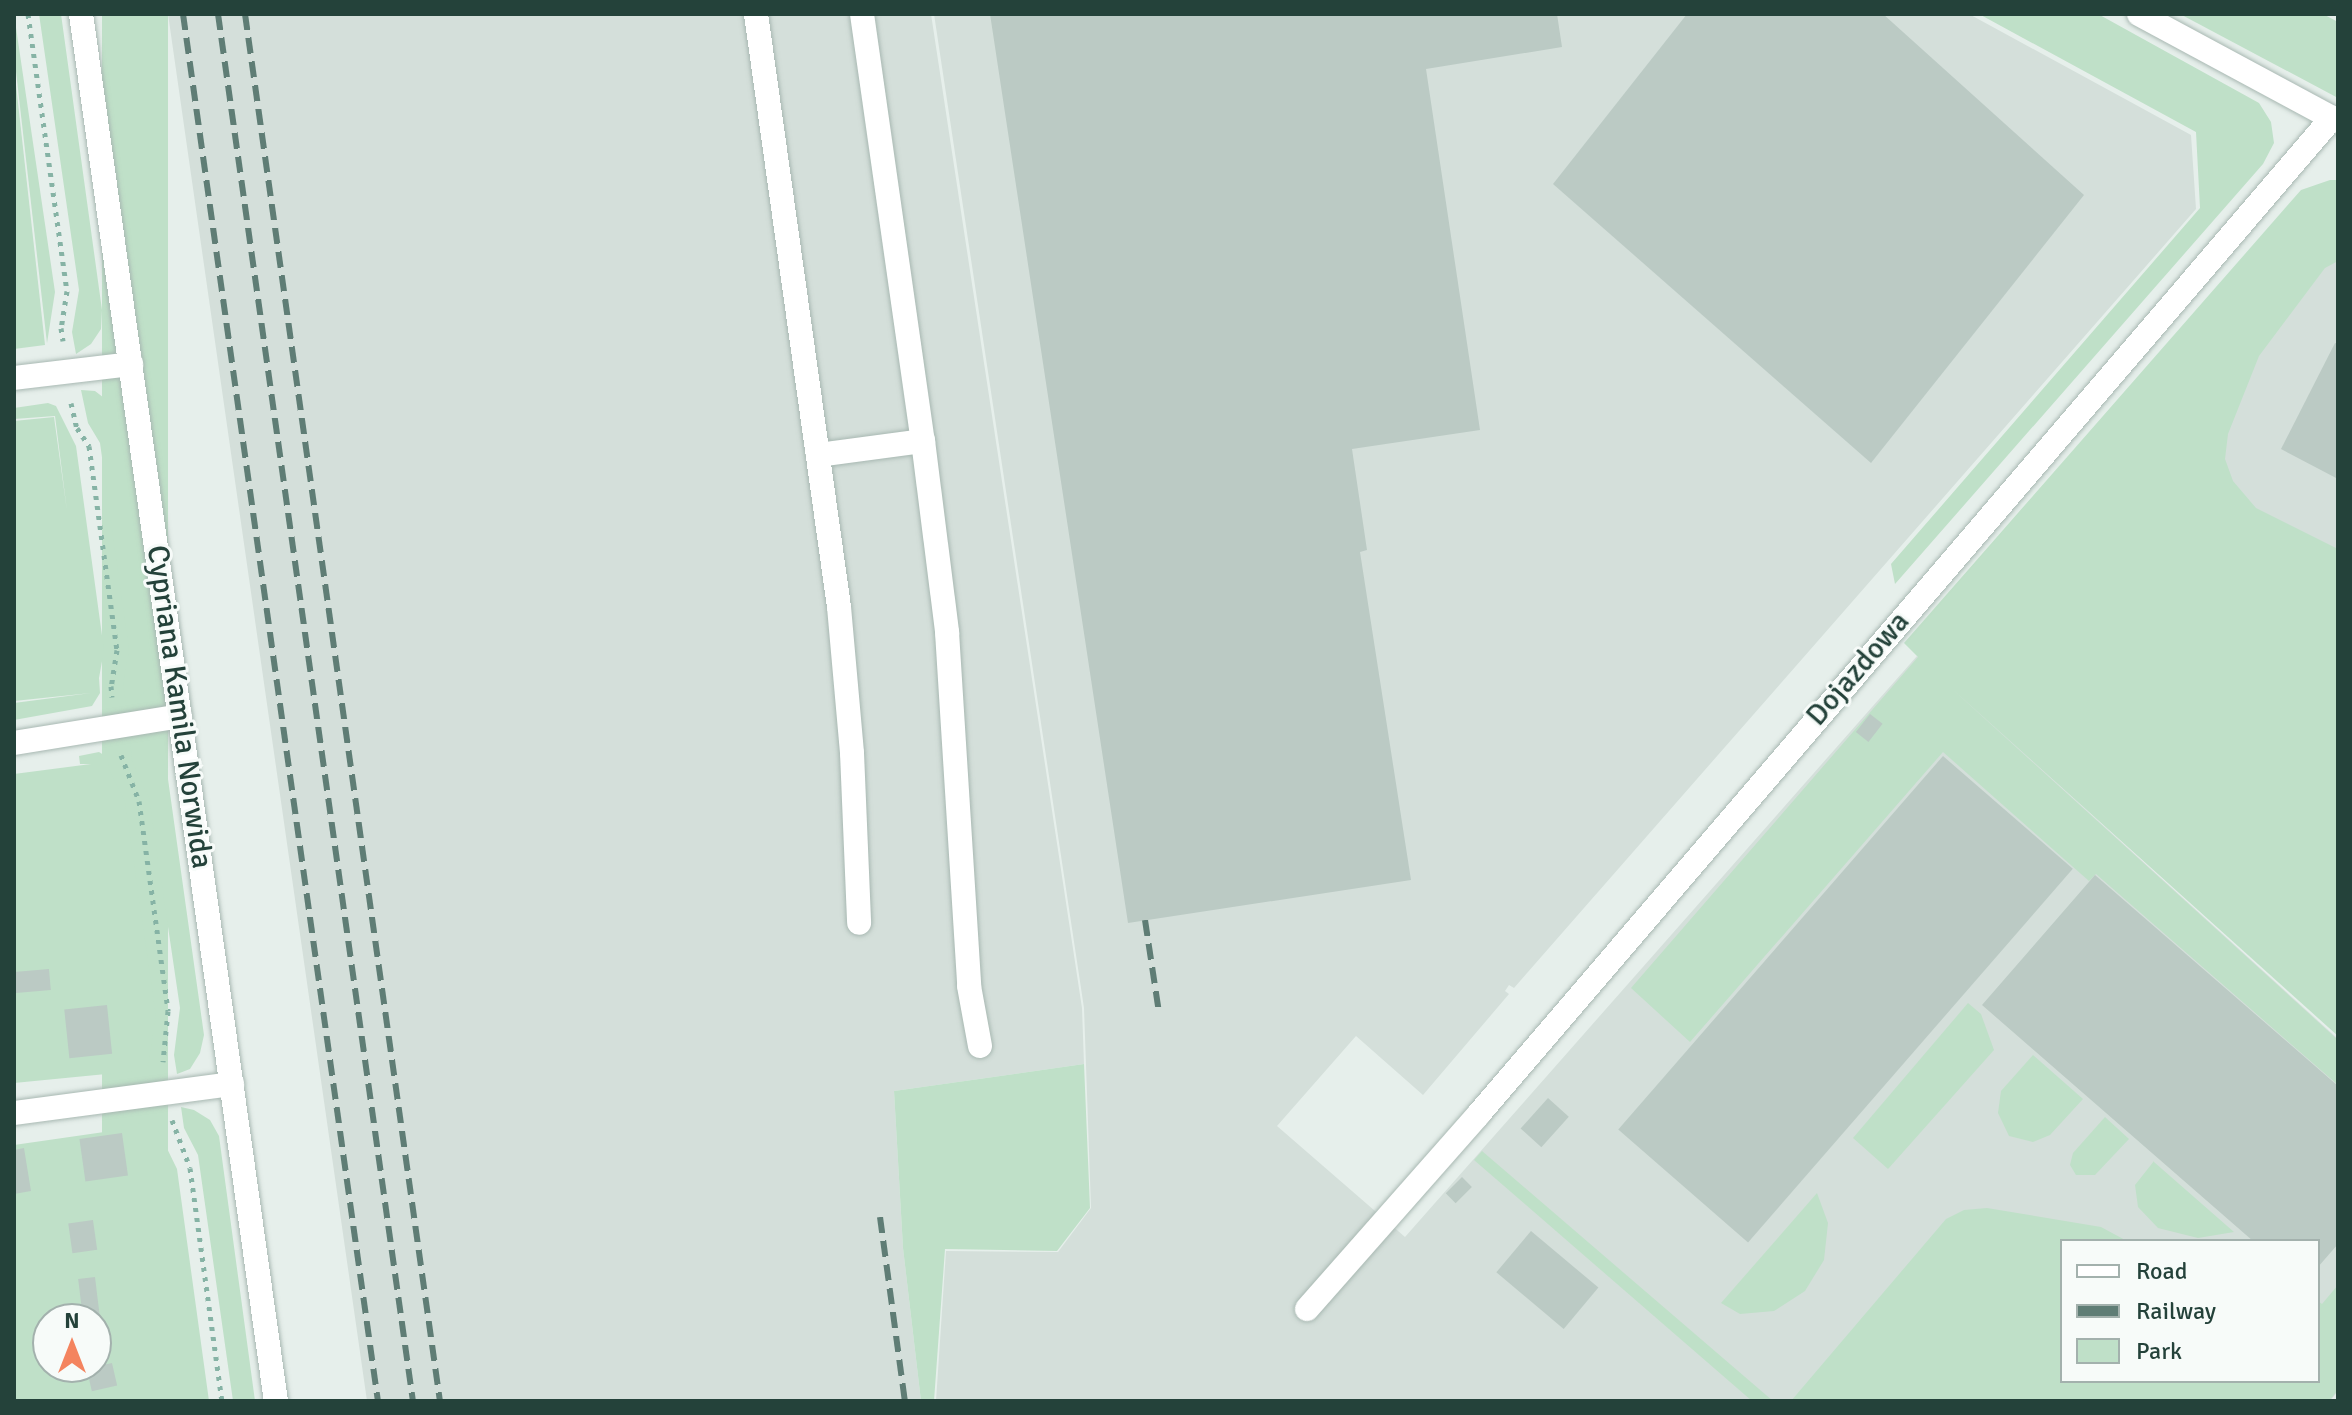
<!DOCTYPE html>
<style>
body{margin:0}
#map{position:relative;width:2352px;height:1415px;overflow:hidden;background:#e6efeb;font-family:Signika,sans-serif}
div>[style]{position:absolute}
.built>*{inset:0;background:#d4dfda}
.green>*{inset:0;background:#bfe0c8;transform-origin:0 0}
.building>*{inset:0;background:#bbcac4;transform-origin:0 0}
.path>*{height:5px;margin-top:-2.5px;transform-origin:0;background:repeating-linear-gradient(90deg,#86b3a5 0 4px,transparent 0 10px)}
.roads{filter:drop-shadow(0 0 2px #a8b8b2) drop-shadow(0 0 2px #a8b8b2)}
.minor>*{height:24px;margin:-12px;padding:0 12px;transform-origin:12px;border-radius:12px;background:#fff}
.rail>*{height:6px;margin-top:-3px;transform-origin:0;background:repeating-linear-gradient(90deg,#5f7d75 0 16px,transparent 0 24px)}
span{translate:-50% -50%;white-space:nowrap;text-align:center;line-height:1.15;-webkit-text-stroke:6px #f7fbf9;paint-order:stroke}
.street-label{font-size:30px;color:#24423a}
.frame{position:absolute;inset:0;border:16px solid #24423a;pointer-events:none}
.legend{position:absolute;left:2060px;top:1239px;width:260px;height:144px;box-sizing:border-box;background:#f7fbf9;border:2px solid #a3b1ad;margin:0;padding:10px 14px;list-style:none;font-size:24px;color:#24423a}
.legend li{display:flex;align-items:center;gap:16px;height:40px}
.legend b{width:40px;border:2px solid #a3b1ad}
.north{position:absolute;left:32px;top:1303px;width:80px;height:80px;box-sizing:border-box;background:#f7fbf9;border:2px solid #a3b1ad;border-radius:50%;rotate:0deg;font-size:22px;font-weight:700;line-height:32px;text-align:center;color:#24423a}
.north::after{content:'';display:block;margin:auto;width:28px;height:36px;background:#f4845f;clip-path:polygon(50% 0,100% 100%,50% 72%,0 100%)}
</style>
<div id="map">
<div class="built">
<i style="clip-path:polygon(168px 14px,931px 14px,1082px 1008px,1084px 1064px,894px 1091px,903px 1248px,921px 1401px,367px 1401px)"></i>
<i style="clip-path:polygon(evenodd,934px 14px,1969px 14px,2191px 135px,2196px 209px,1514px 988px,1509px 985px,1505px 991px,1509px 994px,1423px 1095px,1356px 1036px,1277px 1126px,1405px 1237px,1917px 656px,2338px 1039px,2338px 1391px,2330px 1401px,936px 1401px,946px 1251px,1058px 1252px,1091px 1208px,1084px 1008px,934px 14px,2062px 1241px,2318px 1241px,2318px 1381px,2062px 1381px,2062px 1241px)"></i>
<i style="clip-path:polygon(2338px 234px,2338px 580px,2114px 435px)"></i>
</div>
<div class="green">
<i style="clip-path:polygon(14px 14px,55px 292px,47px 343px,14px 54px)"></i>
<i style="clip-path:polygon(39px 14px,61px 14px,102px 310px,101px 329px,91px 344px,76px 354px,72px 332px,79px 290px)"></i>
<i style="left:102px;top:14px;width:66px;height:1401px"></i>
<i style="clip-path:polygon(1979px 14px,2098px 14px,2259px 103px,2271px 122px,2274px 143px,2263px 164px,1895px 584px,1891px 564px,2200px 208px,2196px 132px)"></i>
<i style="clip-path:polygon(2180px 14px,2323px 14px,2338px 22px,2338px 98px)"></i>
<i style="clip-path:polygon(14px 67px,45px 345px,14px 349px)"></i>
<i style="clip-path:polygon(2330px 180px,2338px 180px,2338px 261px,2325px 268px,2259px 356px,2228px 434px,2225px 459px,2233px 481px,2256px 508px,2338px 549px,2338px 1036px,1950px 687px,2338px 1040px,2338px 1085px,2096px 874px,2089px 881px,1943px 752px,1690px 1042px,1631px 988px,1918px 657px,1904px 643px,2301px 190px)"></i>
<i style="clip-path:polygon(81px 390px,95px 391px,108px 401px,118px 417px,152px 667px,152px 685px,127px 709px,123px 685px,129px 650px,100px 443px,88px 423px)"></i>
<i style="clip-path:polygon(48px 403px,56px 406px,76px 446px,104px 650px,99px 678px,100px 693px,92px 706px,14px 720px,14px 703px,91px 693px,14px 701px,14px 421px,54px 417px,67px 511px,55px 416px,14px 419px,14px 408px)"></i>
<i style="clip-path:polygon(130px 741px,144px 743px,159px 752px,167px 772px,204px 1035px,200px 1053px,190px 1069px,177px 1074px,174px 1055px,180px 1008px,149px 798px,132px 761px)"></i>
<i style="clip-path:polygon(99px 752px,107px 757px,110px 772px,125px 802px,156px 1016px,149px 1060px,146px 1069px,137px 1071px,14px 1083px,14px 774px,91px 764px,80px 764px,79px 756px)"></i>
<i style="clip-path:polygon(1968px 1003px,1981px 1014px,1994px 1050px,1888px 1169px,1853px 1138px)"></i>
<i style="clip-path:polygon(2033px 1055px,2083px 1099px,2050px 1135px,2033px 1142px,2009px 1136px,1998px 1113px,2001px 1091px)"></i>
<i style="clip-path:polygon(1084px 1064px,1090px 1208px,1057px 1251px,945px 1249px,934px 1401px,921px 1401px,903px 1248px,894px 1091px)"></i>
<i style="clip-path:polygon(181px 1107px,194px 1110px,210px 1120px,219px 1136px,255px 1401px,233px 1401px,198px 1155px,184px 1128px)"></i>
<i style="clip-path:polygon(2105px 1117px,2129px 1139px,2095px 1175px,2076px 1175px,2070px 1165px,2073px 1153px)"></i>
<i style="clip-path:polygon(evenodd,146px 1123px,159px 1132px,177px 1169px,209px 1401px,14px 1401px,14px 1145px,125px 1129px,122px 1126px,146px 1123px,48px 1319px,96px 1319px,96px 1367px,48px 1367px,48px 1319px)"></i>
<i style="clip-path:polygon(1482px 1151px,1773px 1401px,1752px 1401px,1474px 1160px)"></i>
<i style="clip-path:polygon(2154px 1161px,2154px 1162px,2234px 1232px,2198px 1238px,2158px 1228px,2138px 1207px,2135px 1185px)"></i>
<i style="clip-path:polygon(1817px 1193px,1828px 1223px,1824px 1260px,1805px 1291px,1774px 1311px,1740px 1314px,1721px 1303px)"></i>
<i style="clip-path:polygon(1987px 1208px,2101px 1227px,2127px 1241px,2062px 1241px,2062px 1381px,2318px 1381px,2318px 1301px,2322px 1304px,2338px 1285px,2338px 1390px,2329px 1401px,1791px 1401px,1946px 1219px,1964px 1210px)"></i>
</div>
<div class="building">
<i style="clip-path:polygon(990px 14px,1557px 14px,1562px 47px,1426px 69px,1480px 430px,1352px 449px,1367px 550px,1360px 552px,1411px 880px,1128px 923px)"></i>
<i style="clip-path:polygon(1687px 14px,1883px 14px,2084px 195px,1871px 463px,1553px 184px)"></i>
<i style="clip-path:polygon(2335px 343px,2338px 344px,2338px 479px,2281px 449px)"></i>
<i style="left:1870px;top:714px;width:16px;height:23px;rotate:38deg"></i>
<i style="left:1943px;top:756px;width:172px;height:495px;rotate:41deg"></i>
<i style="clip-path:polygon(2095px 875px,2338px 1086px,2338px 1244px,2318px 1267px,2318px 1241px,2253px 1241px,1982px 1005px)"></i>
<i style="left:49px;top:969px;width:21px;height:35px;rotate:85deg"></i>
<i style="left:107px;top:1005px;width:49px;height:43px;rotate:84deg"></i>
<i style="left:1548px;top:1098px;width:28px;height:41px;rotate:42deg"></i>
<i style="left:122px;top:1133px;width:43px;height:43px;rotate:82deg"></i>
<i style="clip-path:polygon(24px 1148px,31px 1191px,14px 1194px,14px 1150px)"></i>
<i style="left:1462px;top:1177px;width:14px;height:23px;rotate:45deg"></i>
<i style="left:93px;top:1220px;width:30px;height:25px;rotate:82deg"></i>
<i style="left:1531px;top:1231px;width:88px;height:54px;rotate:40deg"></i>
<i style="left:95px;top:1277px;width:39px;height:17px;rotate:83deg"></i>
<i style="left:112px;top:1363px;width:23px;height:26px;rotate:77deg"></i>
</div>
<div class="path">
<i style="left:28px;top:14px;width:280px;rotate:82deg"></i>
<i style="left:67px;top:291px;width:37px;rotate:99deg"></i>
<i style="left:61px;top:328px;width:13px;rotate:81deg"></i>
<i style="left:71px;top:403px;width:26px;rotate:77deg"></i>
<i style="left:77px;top:428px;width:22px;rotate:56deg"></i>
<i style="left:89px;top:446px;width:206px;rotate:82.2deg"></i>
<i style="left:117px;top:650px;width:36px;rotate:99deg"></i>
<i style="left:111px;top:686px;width:11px;rotate:85deg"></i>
<i style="left:121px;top:755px;width:49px;rotate:68.6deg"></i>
<i style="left:139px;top:801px;width:212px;rotate:82.1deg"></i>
<i style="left:168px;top:1011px;width:51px;rotate:95.6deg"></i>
<i style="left:172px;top:1120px;width:51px;rotate:69.4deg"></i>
<i style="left:190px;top:1168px;width:235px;rotate:82.2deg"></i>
</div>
<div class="roads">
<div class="minor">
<i style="left:81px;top:14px;width:1401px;rotate:82deg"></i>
<i style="left:756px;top:14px;width:599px;rotate:82.03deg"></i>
<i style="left:839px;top:607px;width:147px;rotate:84.9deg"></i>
<i style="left:852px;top:753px;width:170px;rotate:87.6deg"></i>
<i style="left:862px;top:14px;width:431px;rotate:81.9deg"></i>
<i style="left:2139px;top:14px;width:226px;rotate:28.3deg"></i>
<i style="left:14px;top:378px;width:118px;rotate:-6.8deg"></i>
<i style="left:818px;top:455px;width:106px;rotate:-7.6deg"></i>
<i style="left:923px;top:441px;width:193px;rotate:82.8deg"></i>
<i style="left:947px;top:632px;width:355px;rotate:86.4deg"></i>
<i style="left:969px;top:986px;width:61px;rotate:79.6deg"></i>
<i style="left:14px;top:743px;width:168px;rotate:-9.2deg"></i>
<i style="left:14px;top:1113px;width:220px;rotate:-7.6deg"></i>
<i style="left:1307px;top:1309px;width:259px;rotate:-48.6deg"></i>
<i style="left:1478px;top:1115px;width:1313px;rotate:-49.42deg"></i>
</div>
</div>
<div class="rail">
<i style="left:183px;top:14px;width:1401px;rotate:82deg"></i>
<i style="left:218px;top:14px;width:1401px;rotate:82deg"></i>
<i style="left:245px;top:14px;width:1401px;rotate:82deg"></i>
<i style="left:1145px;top:920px;width:94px;rotate:81.4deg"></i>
<i style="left:880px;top:1217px;width:186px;rotate:82.3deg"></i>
</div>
<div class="street-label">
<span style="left:1858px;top:669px;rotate:-49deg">Dojazdowa</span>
<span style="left:179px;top:707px;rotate:82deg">Cypriana Kamila Norwida</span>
</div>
<div class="frame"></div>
<ul class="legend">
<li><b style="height:10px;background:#fff"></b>Road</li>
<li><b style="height:10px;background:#5f7d75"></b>Railway</li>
<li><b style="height:22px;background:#bfe0c8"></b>Park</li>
</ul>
<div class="north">N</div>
</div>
